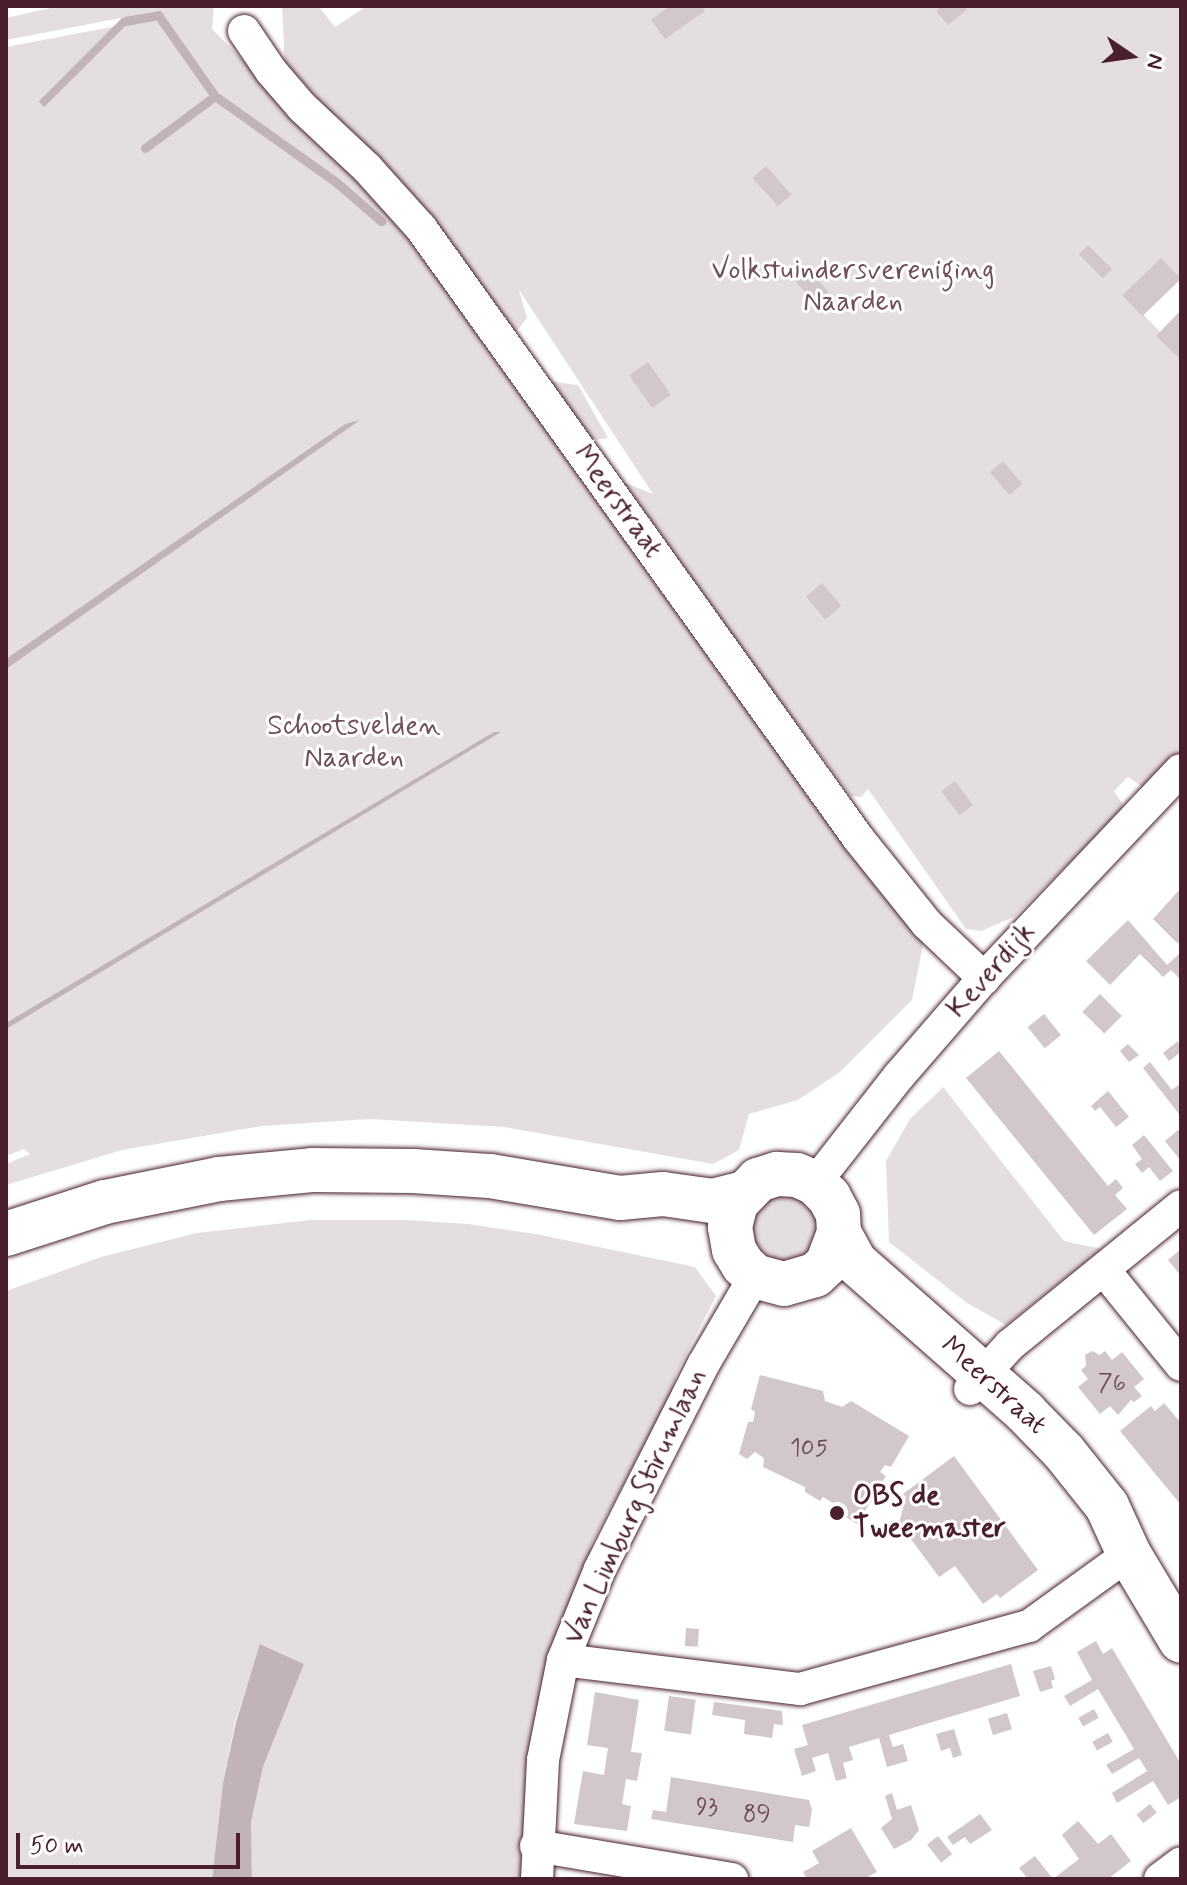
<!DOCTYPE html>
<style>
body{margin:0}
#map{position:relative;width:1187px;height:1885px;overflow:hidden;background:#fff;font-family:Mynerve,sans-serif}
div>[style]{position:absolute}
.green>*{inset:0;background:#e5dee0}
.water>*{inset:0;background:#c1b3b6;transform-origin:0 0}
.stream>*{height:9px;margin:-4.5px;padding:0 4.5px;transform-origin:4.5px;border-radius:4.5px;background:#c1b3b6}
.building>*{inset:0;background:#d2c7cb;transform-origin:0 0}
.roads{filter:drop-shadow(0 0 2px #4a1f2b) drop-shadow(0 0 2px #4a1f2b)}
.street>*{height:32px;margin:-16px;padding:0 16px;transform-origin:16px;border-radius:16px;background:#fff}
.secondary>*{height:44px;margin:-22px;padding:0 22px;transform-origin:22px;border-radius:22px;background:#fff}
.dots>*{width:22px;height:22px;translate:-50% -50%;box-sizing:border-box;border:4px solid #fff;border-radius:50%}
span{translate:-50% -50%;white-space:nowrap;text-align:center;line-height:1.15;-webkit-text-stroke:6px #fff;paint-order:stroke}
.number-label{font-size:24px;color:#6c4953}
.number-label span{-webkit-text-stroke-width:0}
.park-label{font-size:28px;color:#714f58}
.street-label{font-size:28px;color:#4a1f2b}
.poi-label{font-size:28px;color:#4a1f2b;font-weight:700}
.left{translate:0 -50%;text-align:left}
.frame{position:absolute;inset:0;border:8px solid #4a1f2b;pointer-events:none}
.north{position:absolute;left:1091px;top:16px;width:80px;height:80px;-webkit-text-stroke:6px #fff;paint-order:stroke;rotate:103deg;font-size:22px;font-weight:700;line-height:32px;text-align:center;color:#4a1f2b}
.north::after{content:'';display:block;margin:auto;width:28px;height:36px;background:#4a1f2b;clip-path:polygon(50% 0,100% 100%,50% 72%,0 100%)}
.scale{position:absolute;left:16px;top:1833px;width:224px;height:36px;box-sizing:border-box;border:4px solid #4a1f2b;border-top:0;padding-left:10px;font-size:24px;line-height:28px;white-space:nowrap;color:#4a1f2b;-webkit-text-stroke:6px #fff;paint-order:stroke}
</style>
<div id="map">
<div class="green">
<i style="clip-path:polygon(60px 6px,214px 6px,212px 29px,378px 196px,546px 381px,578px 385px,608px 438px,568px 444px,925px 935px,912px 1000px,840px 1072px,798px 1100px,749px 1114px,739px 1150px,713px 1164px,504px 1127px,370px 1119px,262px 1126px,122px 1150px,6px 1185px,6px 1164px,30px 1154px,24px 1149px,6px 1156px,6px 47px,127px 24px,121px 18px,6px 40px,6px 18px)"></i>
<i style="clip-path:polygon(282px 6px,318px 6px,335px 27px,367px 6px,1181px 6px,1181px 275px,1142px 313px,1181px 353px,1181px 752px,1145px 788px,1128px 777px,1114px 791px,1125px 808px,1014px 917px,981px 931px,966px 929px,868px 789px,861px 797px,851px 796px,613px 478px,653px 494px,519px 290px,527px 318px,511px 338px,285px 66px)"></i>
<i style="clip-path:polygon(943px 1087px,1064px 1241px,1102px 1249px,1006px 1325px,967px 1303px,889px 1242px,886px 1161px,910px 1119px)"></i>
<i style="clip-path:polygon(776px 1193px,800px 1194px,821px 1223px,807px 1256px,784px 1263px,772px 1260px,754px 1243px,751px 1219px)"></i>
<i style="clip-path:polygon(310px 1220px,406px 1220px,468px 1224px,536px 1234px,695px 1267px,716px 1296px,676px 1374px,671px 1394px,590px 1547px,591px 1563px,529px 1879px,252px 1879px,251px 1822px,263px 1767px,304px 1664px,261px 1644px,235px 1722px,223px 1783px,212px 1879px,6px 1879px,6px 1291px,101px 1257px,197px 1233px)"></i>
</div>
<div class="water">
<i style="left:122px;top:18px;width:8px;height:118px;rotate:45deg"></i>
<i style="clip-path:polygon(360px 420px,6px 669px,6px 659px,345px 424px)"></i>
<i style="clip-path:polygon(494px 732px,501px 732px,6px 1029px,6px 1023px)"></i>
<i style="clip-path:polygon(260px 1644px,304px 1664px,263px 1767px,251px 1822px,252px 1879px,212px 1879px,223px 1783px,236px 1722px)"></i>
</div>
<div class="stream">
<i style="left:125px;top:21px;width:34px;rotate:-10deg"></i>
<i style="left:158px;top:15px;width:99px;rotate:54.9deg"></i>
<i style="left:215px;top:96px;width:148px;rotate:35.4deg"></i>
<i style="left:336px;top:182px;width:60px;rotate:40.9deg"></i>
<i style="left:145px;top:148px;width:87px;rotate:-36.6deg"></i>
</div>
<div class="building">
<i style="clip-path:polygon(670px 6px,701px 6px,705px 11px,665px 39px,651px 20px)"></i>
<i style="clip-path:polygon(942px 6px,964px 6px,967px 10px,948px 25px,936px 11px)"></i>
<i style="left:766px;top:166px;width:38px;height:18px;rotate:48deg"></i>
<i style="left:1088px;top:245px;width:34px;height:13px;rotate:45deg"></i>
<i style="left:1161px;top:258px;width:29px;height:54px;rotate:46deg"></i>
<i style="left:806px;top:266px;width:35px;height:18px;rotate:49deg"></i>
<i style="clip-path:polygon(1181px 310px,1181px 360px,1156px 336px)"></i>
<i style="left:648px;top:362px;width:40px;height:23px;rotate:55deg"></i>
<i style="left:1003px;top:461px;width:30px;height:17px;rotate:50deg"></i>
<i style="left:822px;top:583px;width:30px;height:21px;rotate:50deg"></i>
<i style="left:955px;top:781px;width:30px;height:17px;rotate:53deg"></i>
<i style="clip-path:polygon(1181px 888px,1181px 942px,1177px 943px,1153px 919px)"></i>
<i style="clip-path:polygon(1128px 920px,1167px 965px,1181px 952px,1181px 980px,1171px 970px,1163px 977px,1140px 954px,1110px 985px,1086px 961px)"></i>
<i style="left:1100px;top:994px;width:31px;height:25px;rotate:45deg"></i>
<i style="left:1044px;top:1014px;width:27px;height:21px;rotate:51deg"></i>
<i style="clip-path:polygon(1178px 1041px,1181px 1052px,1169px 1061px,1163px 1053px)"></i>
<i style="clip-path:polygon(1128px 1044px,1139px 1055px,1129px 1062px,1120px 1051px)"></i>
<i style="clip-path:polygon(999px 1051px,1108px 1186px,1116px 1179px,1123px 1188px,1115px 1195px,1127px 1209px,1094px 1235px,966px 1078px)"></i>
<i style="clip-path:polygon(1150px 1062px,1172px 1090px,1181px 1083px,1179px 1114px,1143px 1068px)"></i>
<i style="clip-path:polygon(1108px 1091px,1129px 1117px,1116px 1127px,1100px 1107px,1095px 1111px,1091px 1106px)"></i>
<i style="clip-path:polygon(1178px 1130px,1181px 1134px,1181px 1161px,1165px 1141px)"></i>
<i style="clip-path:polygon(1144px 1135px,1173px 1171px,1160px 1181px,1149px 1167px,1142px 1173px,1135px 1164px,1142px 1159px,1132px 1145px)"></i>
<i style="clip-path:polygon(1181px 1249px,1181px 1276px,1168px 1260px)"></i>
<i style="clip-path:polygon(1105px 1351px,1112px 1360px,1122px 1352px,1144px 1379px,1134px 1387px,1142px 1396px,1134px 1402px,1131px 1400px,1118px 1415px,1110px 1406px,1100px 1414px,1078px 1387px,1088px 1379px,1081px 1370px,1086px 1366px,1085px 1355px,1092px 1351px,1100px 1355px)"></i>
<i style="clip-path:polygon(760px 1375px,823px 1391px,825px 1401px,842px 1407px,851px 1401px,909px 1436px,891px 1467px,885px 1465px,880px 1472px,886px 1476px,857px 1524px,831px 1508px,833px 1503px,823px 1497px,820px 1501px,805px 1492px,805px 1487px,763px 1467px,764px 1458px,755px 1452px,747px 1459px,739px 1454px,748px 1422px,753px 1422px,755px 1412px,751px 1409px)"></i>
<i style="clip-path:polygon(1164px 1403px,1181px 1423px,1181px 1505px,1120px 1431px,1151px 1406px,1155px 1411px)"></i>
<i style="clip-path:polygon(954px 1456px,1038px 1570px,1000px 1598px,997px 1594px,983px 1604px,955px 1566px,939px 1577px,899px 1523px,906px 1497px,903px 1494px)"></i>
<i style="left:686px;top:1628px;width:13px;height:18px;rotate:4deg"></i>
<i style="clip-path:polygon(1096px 1641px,1103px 1654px,1112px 1648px,1181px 1764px,1181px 1797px,1168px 1805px,1153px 1781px,1117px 1803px,1112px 1793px,1147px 1771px,1139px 1758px,1112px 1774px,1106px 1765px,1134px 1749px,1098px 1689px,1070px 1706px,1064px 1696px,1092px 1680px,1077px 1652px)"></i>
<i style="clip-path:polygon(1011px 1664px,1020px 1696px,889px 1735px,893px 1747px,903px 1744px,908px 1761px,887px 1767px,879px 1738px,849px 1747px,853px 1760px,843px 1763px,847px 1778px,836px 1781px,828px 1753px,812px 1758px,816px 1771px,802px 1776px,794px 1749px,808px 1745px,802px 1725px)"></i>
<i style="clip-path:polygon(1051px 1666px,1055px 1679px,1051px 1681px,1053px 1688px,1040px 1692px,1033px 1671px)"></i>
<i style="clip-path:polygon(595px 1692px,639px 1700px,631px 1752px,642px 1753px,637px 1781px,626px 1779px,622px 1804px,631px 1806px,627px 1831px,574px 1824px,583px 1771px,604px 1775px,608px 1748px,587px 1745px)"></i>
<i style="left:669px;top:1696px;width:27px;height:35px;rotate:8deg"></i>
<i style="clip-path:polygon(714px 1702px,782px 1711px,783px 1725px,774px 1724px,772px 1738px,744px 1734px,745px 1720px,712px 1715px)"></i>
<i style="left:1094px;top:1709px;width:10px;height:18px;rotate:61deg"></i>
<i style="left:1007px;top:1713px;width:17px;height:20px;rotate:73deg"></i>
<i style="clip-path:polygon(954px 1729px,962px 1755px,953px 1758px,950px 1748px,941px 1751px,936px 1734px)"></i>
<i style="left:1108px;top:1733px;width:10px;height:18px;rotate:61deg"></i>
<i style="clip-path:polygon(671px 1777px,809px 1800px,812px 1810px,809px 1827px,795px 1825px,793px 1842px,651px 1819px,653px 1810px,666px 1812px)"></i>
<i style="clip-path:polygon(892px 1793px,897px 1810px,911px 1805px,919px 1830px,911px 1840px,894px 1849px,881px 1828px,892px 1819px,885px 1796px)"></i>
<i style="left:1150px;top:1804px;width:11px;height:17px;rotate:52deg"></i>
<i style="clip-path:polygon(980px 1814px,992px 1830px,970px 1844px,965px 1837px,953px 1845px,947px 1837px)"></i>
<i style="clip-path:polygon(1078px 1821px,1098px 1844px,1111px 1834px,1131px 1861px,1108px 1879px,1028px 1879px,1019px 1868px,1035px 1856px,1053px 1879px,1079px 1859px,1062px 1835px)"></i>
<i style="clip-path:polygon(851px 1828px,877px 1872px,864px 1879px,807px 1879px,803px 1872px,819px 1863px,812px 1851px)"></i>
<i style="left:938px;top:1836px;width:23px;height:14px;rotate:52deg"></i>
</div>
<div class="roads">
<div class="street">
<i style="left:244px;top:31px;width:48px;rotate:56deg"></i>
<i style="left:271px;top:71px;width:48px;rotate:49.3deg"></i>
<i style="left:302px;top:107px;width:89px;rotate:43.2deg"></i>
<i style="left:367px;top:168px;width:81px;rotate:48deg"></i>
<i style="left:421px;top:228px;width:750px;rotate:54.38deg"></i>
<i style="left:858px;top:838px;width:110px;rotate:51.3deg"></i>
<i style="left:927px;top:924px;width:79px;rotate:43.5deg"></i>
<i style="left:815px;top:1183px;width:136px;rotate:-51.9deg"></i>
<i style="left:899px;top:1076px;width:130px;rotate:-49.1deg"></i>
<i style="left:984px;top:978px;width:286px;rotate:-46.6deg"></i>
<i style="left:1104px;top:1270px;width:122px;rotate:51deg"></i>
<i style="left:970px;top:1389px;width:59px;rotate:-47.7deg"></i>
<i style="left:1010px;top:1345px;width:220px;rotate:-39.1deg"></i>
<i style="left:563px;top:1660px;width:239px;rotate:7deg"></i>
<i style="left:800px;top:1689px;width:238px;rotate:-15.4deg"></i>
<i style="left:1029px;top:1626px;width:123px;rotate:-35.8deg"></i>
<i style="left:536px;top:1846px;width:199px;rotate:9.6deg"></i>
<i style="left:537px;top:1879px;width:119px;rotate:-87.1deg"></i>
<i style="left:543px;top:1760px;width:102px;rotate:-78.7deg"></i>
<i style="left:563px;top:1660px;width:98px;rotate:-67.9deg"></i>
<i style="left:600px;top:1569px;width:229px;rotate:-63.2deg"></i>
<i style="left:703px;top:1365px;width:103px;rotate:-59.7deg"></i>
<i style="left:1160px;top:1879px;width:26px;rotate:-37deg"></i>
</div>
<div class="secondary">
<i style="left:839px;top:1233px;width:33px;rotate:111deg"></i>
<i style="left:827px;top:1264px;width:16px;rotate:137deg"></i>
<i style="left:815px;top:1275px;width:32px;rotate:164deg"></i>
<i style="left:784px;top:1284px;width:30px;rotate:-165deg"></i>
<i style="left:755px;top:1276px;width:16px;rotate:-137deg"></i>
<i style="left:743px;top:1265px;width:17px;rotate:-121deg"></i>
<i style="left:734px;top:1250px;width:23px;rotate:-100deg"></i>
<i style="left:730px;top:1227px;width:25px;rotate:-76deg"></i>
<i style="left:736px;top:1203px;width:32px;rotate:-46deg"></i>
<i style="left:758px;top:1180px;width:20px;rotate:-18deg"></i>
<i style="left:777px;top:1174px;width:20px;rotate:3deg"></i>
<i style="left:797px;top:1175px;width:20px;rotate:24deg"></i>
<i style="left:815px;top:1183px;width:20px;rotate:45deg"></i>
<i style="left:829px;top:1197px;width:19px;rotate:62deg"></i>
<i style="left:838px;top:1214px;width:19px;rotate:87deg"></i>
<i style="left:839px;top:1233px;width:33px;rotate:61deg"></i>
<i style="left:855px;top:1262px;width:227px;rotate:41.4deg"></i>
<i style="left:1025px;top:1412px;width:56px;rotate:45.7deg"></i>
<i style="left:1064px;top:1452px;width:69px;rotate:51.5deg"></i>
<i style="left:1107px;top:1506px;width:53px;rotate:65.4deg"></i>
<i style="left:1129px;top:1554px;width:101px;rotate:59.1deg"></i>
<i style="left:6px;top:1234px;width:104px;rotate:-17.9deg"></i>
<i style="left:105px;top:1202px;width:116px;rotate:-11.4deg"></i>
<i style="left:219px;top:1179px;width:93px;rotate:-5.5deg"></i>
<i style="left:312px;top:1170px;width:101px;rotate:0.6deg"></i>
<i style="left:413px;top:1171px;width:77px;rotate:3.7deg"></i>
<i style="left:490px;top:1176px;width:132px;rotate:9.6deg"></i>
<i style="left:620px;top:1198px;width:43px;rotate:-5.3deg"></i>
<i style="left:663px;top:1194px;width:49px;rotate:8.1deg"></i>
<i style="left:712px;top:1201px;width:32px;rotate:-14deg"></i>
</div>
</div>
<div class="dots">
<i style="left:837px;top:1513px;background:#4a1f2b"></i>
</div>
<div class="number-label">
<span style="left:1112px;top:1384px">76</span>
<span style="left:809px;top:1449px">105</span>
<span style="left:707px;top:1808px">93</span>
<span style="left:757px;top:1815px">89</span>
</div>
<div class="park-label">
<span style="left:853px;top:287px">Volkstuindersvereniging<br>Naarden</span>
<span style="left:354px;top:743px">Schootsvelden<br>Naarden</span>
</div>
<div class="street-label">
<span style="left:617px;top:502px;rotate:54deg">Meerstraat</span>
<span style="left:992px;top:971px;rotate:-48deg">Keverdijk</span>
<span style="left:993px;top:1386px;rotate:42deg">Meerstraat</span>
<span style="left:636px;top:1507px;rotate:-65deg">Van Limburg Stirumlaan</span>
</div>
<div class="poi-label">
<span class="left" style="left:853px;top:1513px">OBS de<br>Tweemaster</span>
</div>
<div class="frame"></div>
<div class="north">N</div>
<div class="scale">50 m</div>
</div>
